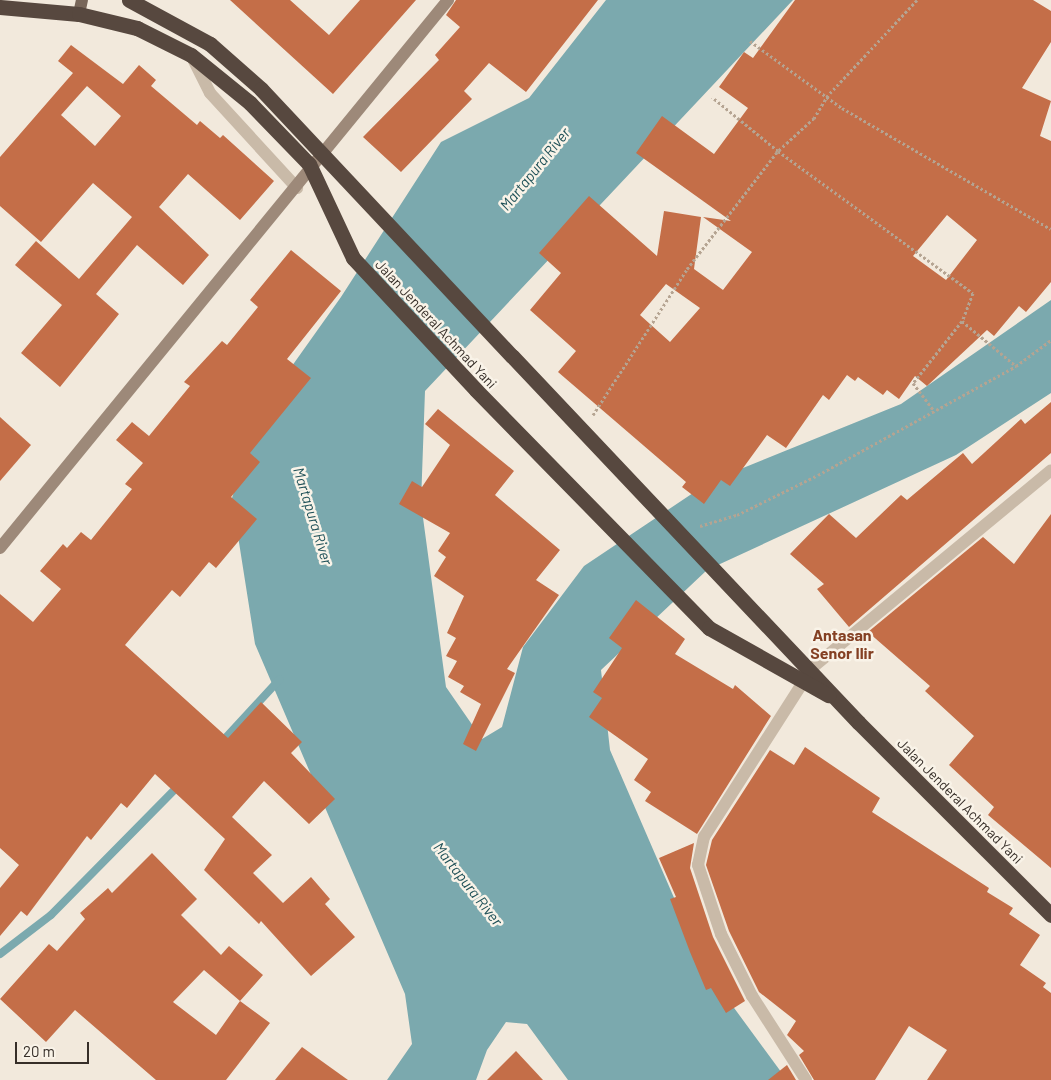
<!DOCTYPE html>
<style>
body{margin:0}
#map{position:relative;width:1051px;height:1080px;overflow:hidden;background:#f2e9dc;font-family:Barlow,sans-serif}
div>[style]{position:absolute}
.water>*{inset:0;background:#7ba9ae}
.stream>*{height:8px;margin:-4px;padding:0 4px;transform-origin:4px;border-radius:4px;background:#7ba9ae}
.building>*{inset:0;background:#c46e48}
.path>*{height:3px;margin-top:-1.5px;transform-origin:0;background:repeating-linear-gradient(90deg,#b5a492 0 2.5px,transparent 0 5px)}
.street>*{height:12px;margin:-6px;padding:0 6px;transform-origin:6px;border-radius:6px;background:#c9baa8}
.secondary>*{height:12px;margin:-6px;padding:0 6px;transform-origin:6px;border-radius:6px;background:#9d8979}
.primary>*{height:12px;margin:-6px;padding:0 6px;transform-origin:6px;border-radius:6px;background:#786659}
.highway>*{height:15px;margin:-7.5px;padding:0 7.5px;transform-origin:7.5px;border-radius:7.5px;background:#57483f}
.highway-bridge>*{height:15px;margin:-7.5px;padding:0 7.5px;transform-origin:7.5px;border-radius:7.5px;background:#57483f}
span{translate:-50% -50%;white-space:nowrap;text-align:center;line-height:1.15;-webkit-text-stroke:5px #f9f3e8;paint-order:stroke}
.street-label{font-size:14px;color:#362e28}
.water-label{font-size:15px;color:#1e5057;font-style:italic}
.quarter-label{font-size:16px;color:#844023;font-weight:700}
.scale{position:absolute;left:15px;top:1042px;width:74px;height:22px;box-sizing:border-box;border:2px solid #362e28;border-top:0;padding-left:6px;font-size:15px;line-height:18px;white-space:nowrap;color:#362e28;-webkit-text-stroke:4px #f9f3e8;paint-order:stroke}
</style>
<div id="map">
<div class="water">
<i style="clip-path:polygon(606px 0,793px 0,425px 391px,421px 503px,446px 687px,482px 739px,502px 727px,523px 647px,584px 566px,711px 481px,901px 404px,1051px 300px,1051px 393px,956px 455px,707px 570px,601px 670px,610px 750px,704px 967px,787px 1080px,568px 1080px,527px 1024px,506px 1022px,487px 1050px,476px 1080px,387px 1080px,412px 1044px,405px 994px,255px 644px,232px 498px,260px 411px,341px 297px,441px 142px,529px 98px)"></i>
</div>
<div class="stream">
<i style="left:220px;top:744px;width:88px;rotate:-47.3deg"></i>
<i style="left:0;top:954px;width:64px;rotate:-37.4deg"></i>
<i style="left:51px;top:915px;width:184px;rotate:-45.4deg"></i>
</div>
<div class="building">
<i style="clip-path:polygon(230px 0,290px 0,329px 35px,360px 0,416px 0,333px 94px)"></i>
<i style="clip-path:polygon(456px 0,598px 0,526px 92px,489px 63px,464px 91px,472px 99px,401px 172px,363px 137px,439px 60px,435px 55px,460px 27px,446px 15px)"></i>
<i style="clip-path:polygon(evenodd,795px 0,1033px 0,1051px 11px,1051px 42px,1022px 88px,1051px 101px,1040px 136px,1051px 141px,1051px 282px,1026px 312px,1019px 306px,994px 336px,987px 330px,927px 386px,915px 376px,899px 399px,887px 390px,883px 395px,858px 377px,855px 381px,847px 375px,829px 400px,823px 395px,786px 448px,767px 435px,730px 486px,721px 480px,704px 504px,682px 487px,686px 482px,558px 372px,576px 351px,530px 310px,561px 273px,539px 253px,589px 196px,657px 256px,664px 211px,701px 217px,694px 269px,723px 290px,752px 252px,703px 217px,731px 221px,636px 153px,662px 116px,714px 154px,748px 108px,719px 87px,744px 52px,753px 58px,795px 0,947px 215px,977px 240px,946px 280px,913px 256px,947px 215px,795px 0,666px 284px,700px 308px,670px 342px,640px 315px,666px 284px)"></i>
<i style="clip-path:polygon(evenodd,71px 45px,123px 84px,139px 65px,156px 80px,151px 86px,197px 125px,200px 121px,220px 138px,223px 135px,274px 181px,240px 220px,188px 174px,159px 207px,209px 255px,183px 285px,137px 245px,96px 294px,119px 314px,60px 387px,21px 353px,62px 305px,15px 265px,36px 241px,79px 279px,132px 217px,93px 183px,41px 242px,0 206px,0 157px,73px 73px,58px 61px,71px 45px,87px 86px,121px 116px,95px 146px,61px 115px,87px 86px)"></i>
<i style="clip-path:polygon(291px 250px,341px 291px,287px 359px,311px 378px,250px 453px,260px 462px,231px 497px,257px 519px,216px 568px,209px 562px,180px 597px,172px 590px,125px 645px,228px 738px,261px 702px,302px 742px,291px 753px,335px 799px,309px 824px,264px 781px,232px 817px,272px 855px,253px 873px,283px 903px,311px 877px,330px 899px,325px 904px,355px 937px,311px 976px,261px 921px,259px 924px,204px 870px,225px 839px,155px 774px,127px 808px,121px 803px,91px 840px,87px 836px,27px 916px,21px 911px,0 936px,0 888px,19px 865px,0 848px,0 594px,33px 622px,61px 589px,40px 571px,63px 544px,67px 548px,81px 532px,91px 540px,132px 489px,125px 484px,143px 463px,116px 440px,132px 422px,149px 436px,190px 386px,184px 382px,222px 341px,227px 345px,258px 307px,250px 300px)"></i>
<i style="clip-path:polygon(1051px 402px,1051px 453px,849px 627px,817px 589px,824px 584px,790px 554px,829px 514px,856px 538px,901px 495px,907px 500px,963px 453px,972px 464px,1021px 419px,1025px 424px)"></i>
<i style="clip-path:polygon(438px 409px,514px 471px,495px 495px,560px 550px,536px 580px,559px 595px,507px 669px,515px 673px,476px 751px,463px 744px,481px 704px,460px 692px,464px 686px,448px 677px,457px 661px,446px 656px,456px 638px,447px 633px,464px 596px,434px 576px,446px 557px,438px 551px,450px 533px,399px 504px,412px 481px,422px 487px,450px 445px,425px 424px)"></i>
<i style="clip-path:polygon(0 417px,31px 445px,0 481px)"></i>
<i style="clip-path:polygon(1051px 514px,1051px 868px,988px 815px,994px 807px,949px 765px,974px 736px,925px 691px,930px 686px,868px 632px,983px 537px,1014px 564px)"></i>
<i style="clip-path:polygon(636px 600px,685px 639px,675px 654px,733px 689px,735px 685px,771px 716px,697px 834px,645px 801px,651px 792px,634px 780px,648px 759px,589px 717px,602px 698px,593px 692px,622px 648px,609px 638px)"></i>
<i style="clip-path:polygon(805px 747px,880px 798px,872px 812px,989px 888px,987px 892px,1013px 908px,1009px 914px,1040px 935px,1020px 965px,1046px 983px,1043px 987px,1051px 993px,1051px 1080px,927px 1080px,947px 1050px,909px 1026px,875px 1080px,814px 1080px,799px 1055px,804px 1051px,787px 1035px,796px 1021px,759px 992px,729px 931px,706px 865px,712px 840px,770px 750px,794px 765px)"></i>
<i style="clip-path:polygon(694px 843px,690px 868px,713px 937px,745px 1001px,726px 1013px,711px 988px,706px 990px,690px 952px,670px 899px,676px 897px,659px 858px)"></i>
<i style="clip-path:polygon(evenodd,152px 853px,197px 899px,181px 915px,221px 955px,229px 946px,263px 975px,240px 1001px,270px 1023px,226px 1080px,156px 1080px,75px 1010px,46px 1042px,0 999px,49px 944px,57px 951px,85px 919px,80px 913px,108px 888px,112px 893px,152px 853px,204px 970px,240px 1001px,216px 1035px,173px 1002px,204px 970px)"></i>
<i style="clip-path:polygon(302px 1047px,348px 1080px,275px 1080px)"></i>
<i style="clip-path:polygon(516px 1051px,543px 1080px,487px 1080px)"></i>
<i style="clip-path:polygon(787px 1065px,796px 1080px,768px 1080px)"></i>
</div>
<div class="path">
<i style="left:917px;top:0;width:130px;rotate:133.1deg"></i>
<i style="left:828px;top:95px;width:27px;rotate:121deg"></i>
<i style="left:814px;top:118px;width:49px;rotate:137.5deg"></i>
<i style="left:778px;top:151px;width:241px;rotate:36.1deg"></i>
<i style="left:973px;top:293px;width:30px;rotate:111deg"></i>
<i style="left:962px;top:321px;width:79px;rotate:128.3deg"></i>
<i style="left:913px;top:383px;width:35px;rotate:53deg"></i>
<i style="left:750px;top:41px;width:114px;rotate:36.1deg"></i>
<i style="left:842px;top:108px;width:241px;rotate:30.1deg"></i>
<i style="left:962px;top:321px;width:70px;rotate:39.8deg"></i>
<i style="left:593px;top:415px;width:174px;rotate:-57.2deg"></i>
<i style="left:687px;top:269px;width:149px;rotate:-52.4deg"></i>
<i style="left:778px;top:151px;width:85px;rotate:-140.7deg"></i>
<i style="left:700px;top:526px;width:39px;rotate:-17deg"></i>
<i style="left:737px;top:515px;width:90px;rotate:-26.3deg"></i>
<i style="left:818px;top:475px;width:226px;rotate:-28.8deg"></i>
<i style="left:1016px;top:366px;width:44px;rotate:-36.6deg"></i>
</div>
<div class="street">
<i style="left:191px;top:55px;width:42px;rotate:63.4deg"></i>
<i style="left:210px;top:93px;width:129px;rotate:47.5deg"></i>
<i style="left:806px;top:1080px;width:100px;rotate:-122.7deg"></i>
<i style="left:752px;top:996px;width:69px;rotate:-116.6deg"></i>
<i style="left:721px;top:934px;width:73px;rotate:-108.4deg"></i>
<i style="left:698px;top:865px;width:29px;rotate:-78deg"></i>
<i style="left:704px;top:837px;width:201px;rotate:-57.4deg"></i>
<i style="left:812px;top:668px;width:310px;rotate:-39.6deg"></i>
</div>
<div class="secondary">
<i style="left:0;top:548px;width:708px;rotate:-50.73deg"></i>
</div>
<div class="primary">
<i style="left:79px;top:14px;width:14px;rotate:-78deg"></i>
</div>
<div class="highway">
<i style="left:129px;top:0;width:92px;rotate:28.5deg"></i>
<i style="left:210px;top:44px;width:68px;rotate:41.4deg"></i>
<i style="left:0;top:7px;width:79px;rotate:5.1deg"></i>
<i style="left:79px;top:14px;width:60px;rotate:13.6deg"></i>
<i style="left:137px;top:28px;width:60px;rotate:26.6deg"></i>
<i style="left:191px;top:55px;width:76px;rotate:39.1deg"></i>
<i style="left:512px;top:356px;width:504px;rotate:46.61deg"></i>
<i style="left:858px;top:722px;width:273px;rotate:45deg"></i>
<i style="left:476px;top:390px;width:333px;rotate:45.6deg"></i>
<i style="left:709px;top:628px;width:137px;rotate:29.4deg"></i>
</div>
<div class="highway-bridge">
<i style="left:261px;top:89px;width:366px;rotate:46.8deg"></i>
<i style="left:250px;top:103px;width:85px;rotate:46deg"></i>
<i style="left:309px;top:164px;width:104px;rotate:64.9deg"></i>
<i style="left:353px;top:258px;width:180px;rotate:47deg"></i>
</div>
<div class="street-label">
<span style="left:436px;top:324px;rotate:47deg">Jalan Jenderal Achmad Yani</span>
<span style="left:960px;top:801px;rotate:45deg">Jalan Jenderal Achmad Yani</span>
</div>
<div class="water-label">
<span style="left:535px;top:169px;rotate:-51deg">Martapura River</span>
<span style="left:313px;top:516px;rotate:73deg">Martapura River</span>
<span style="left:468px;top:884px;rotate:52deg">Martapura River</span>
</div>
<div class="quarter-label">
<span style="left:842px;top:644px">Antasan<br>Senor Ilir</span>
</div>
<div class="scale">20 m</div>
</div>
